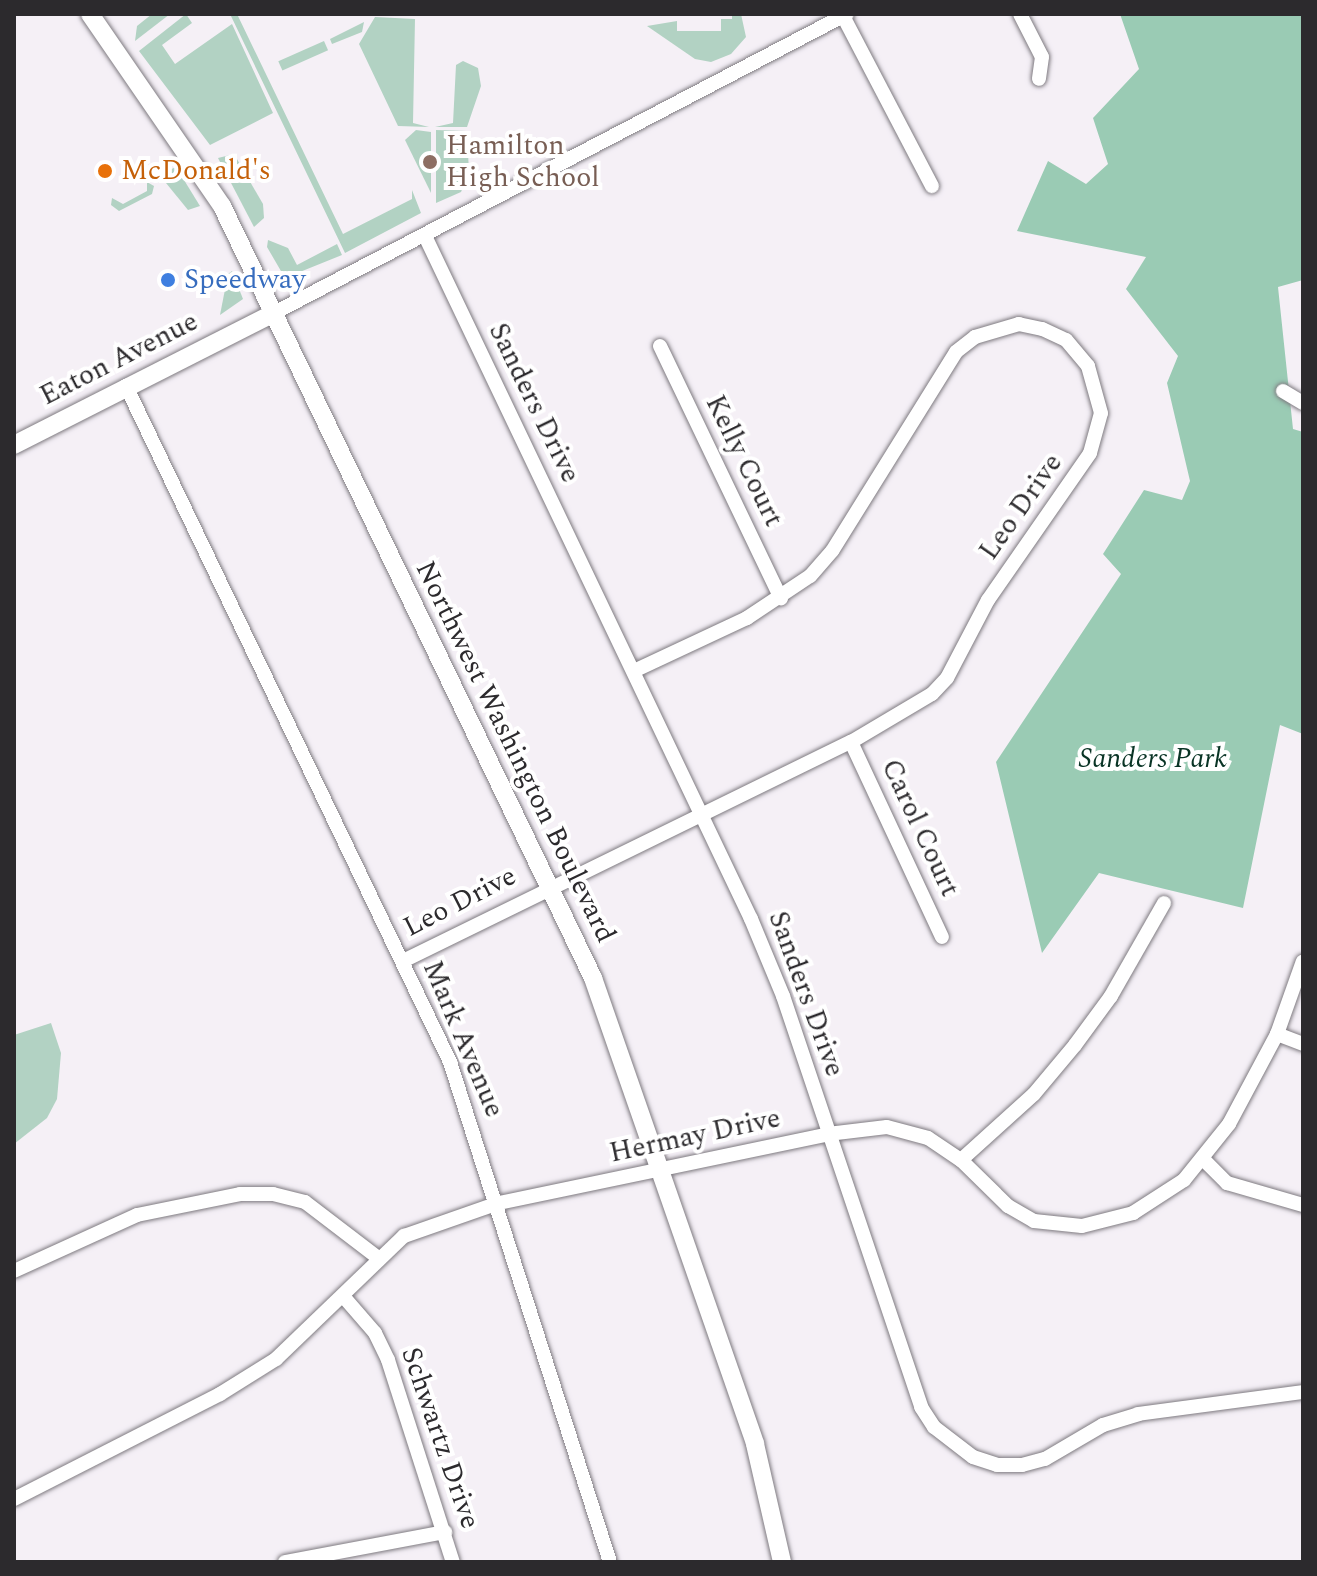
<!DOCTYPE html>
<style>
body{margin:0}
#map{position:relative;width:1317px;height:1576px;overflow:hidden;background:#f5f0f6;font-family:Spectral,serif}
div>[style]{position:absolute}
.green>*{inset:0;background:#b2d2c3;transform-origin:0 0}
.forest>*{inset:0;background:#9acbb4}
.roads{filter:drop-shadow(0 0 2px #7e7a80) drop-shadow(0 0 2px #7e7a80)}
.minor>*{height:14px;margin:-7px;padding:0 7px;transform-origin:7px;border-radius:7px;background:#fff}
.major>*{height:18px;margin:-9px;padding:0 9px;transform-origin:9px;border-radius:9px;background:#fff}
.dots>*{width:22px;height:22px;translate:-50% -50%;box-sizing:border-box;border:4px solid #fff;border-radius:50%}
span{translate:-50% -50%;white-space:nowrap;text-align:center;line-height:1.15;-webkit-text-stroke:8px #fff;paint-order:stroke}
.education-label{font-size:28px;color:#785e54}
.left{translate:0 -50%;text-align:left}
.food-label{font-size:28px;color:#c56008}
.shop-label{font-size:28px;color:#366cbe}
.street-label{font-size:28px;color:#2c2a2d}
.park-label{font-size:28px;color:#093425;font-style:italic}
.frame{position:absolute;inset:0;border:16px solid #2c2a2d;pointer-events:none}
</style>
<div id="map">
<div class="green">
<i style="clip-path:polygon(152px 14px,170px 14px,135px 41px,137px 26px)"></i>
<i style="clip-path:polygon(186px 14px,192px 23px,162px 45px,175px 64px,232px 24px,273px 113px,210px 145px,139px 51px)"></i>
<i style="clip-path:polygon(230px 14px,237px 14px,343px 234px,412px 199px,412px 190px,421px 213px,345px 253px)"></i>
<i style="clip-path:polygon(732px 14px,741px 14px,746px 37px,731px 54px,711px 62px,695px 59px,647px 26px,677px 21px,677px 31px,721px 31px,721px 19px,732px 19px)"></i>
<i style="clip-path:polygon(375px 17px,415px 19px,413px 123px,429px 127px,398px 126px,359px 44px)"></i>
<i style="clip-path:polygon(364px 22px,362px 32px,332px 44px,330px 39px)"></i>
<i style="left:324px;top:41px;width:10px;height:50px;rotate:66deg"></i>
<i style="clip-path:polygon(463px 61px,478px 68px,481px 86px,467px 127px,435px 127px,453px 123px,456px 65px)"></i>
<i style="clip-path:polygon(416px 130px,431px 132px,431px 193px,405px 140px)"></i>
<i style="clip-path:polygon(436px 130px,467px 131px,469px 173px,461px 192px,436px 203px)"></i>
<i style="clip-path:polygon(234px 154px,263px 204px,264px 218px,254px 227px,218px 158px)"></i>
<i style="clip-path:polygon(176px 167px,200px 206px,188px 210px,166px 183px,165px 172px)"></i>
<i style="clip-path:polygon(147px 182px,154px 186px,152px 194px,119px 211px,111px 205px,112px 198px,123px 204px,147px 191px)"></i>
<i style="clip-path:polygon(268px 240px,288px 248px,297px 265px,337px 244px,342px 255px,285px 278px,267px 247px)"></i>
<i style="clip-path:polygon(232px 271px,243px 299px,220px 315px,228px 274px)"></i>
<i style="clip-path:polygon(51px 1023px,61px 1053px,57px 1099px,47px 1118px,14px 1144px,14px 1035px)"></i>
</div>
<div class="forest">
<i style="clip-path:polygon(1120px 14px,1303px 14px,1303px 280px,1278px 287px,1293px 429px,1303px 432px,1303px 734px,1280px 725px,1243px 908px,1099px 873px,1042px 953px,996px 762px,1121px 574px,1103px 554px,1144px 490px,1182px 500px,1190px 481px,1167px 383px,1178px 356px,1126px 289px,1146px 257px,1017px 231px,1048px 161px,1086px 184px,1108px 164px,1093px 118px,1139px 69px)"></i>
</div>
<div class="roads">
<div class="minor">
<i style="left:1020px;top:14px;width:48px;rotate:62.9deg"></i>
<i style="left:1042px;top:57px;width:22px;rotate:98deg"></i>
<i style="left:843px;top:16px;width:192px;rotate:62.4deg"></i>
<i style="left:425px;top:236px;width:757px;rotate:64.48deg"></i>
<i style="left:751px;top:919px;width:83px;rotate:67.4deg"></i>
<i style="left:783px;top:996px;width:434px;rotate:71.4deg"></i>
<i style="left:921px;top:1407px;width:24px;rotate:57deg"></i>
<i style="left:934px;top:1427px;width:49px;rotate:37.6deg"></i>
<i style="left:973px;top:1457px;width:25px;rotate:18deg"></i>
<i style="left:997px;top:1465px;width:25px"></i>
<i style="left:1022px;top:1465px;width:24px;rotate:-15deg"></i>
<i style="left:1045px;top:1459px;width:67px;rotate:-30.4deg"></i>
<i style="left:1103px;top:1425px;width:37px;rotate:-17deg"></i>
<i style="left:1138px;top:1414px;width:166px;rotate:-7.6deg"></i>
<i style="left:274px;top:313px;width:646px;rotate:-27.56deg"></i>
<i style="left:660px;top:346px;width:280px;rotate:64.4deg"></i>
<i style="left:126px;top:386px;width:750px;rotate:64.39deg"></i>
<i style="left:450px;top:1062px;width:525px;rotate:72.26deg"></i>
<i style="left:1283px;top:391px;width:23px;rotate:31deg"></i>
<i style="left:851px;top:742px;width:215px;rotate:65deg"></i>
<i style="left:403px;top:961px;width:499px;rotate:-26.1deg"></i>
<i style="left:851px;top:742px;width:94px;rotate:-30.7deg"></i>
<i style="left:932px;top:694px;width:22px;rotate:-47deg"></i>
<i style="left:947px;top:678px;width:88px;rotate:-62.3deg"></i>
<i style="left:988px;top:600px;width:179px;rotate:-55.2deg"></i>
<i style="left:1090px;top:453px;width:41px;rotate:-74.6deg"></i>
<i style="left:1101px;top:413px;width:49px;rotate:-105.5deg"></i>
<i style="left:1088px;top:366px;width:34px;rotate:-130deg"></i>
<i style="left:1066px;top:340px;width:26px;rotate:-155deg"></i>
<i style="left:1042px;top:329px;width:24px;rotate:-168deg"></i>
<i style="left:1019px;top:324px;width:46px;rotate:163.5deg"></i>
<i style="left:975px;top:337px;width:24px;rotate:142deg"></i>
<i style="left:956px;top:352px;width:234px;rotate:121.9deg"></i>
<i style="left:832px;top:551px;width:33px;rotate:131deg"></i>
<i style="left:810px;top:576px;width:76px;rotate:146.3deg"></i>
<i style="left:747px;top:618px;width:125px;rotate:154.9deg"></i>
<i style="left:1277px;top:1034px;width:28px;rotate:21deg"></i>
<i style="left:961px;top:1160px;width:98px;rotate:-42.1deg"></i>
<i style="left:1034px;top:1094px;width:64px;rotate:-50.1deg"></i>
<i style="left:1075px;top:1045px;width:61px;rotate:-53.7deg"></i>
<i style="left:1111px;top:996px;width:107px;rotate:-60.3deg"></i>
<i style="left:1204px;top:1160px;width:33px;rotate:45deg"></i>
<i style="left:1227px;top:1183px;width:79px;rotate:16.1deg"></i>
<i style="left:14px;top:1271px;width:135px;rotate:-24.5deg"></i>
<i style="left:137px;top:1215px;width:105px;rotate:-11.5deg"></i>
<i style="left:240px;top:1194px;width:33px"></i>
<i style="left:273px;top:1194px;width:33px;rotate:14deg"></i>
<i style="left:305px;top:1202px;width:91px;rotate:37.4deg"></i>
<i style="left:343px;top:1296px;width:49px;rotate:49.1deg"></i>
<i style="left:375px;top:1333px;width:30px;rotate:64deg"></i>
<i style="left:388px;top:1360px;width:212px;rotate:72.2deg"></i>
<i style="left:14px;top:1499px;width:231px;rotate:-27deg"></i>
<i style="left:220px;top:1394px;width:66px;rotate:-32deg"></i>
<i style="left:276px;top:1359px;width:178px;rotate:-43.9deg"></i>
<i style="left:404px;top:1236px;width:101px;rotate:-19.2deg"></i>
<i style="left:499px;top:1203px;width:336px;rotate:-11.8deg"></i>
<i style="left:828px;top:1134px;width:59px;rotate:-6.8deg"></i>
<i style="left:887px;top:1127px;width:42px;rotate:15deg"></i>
<i style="left:928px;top:1138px;width:40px;rotate:34deg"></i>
<i style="left:961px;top:1160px;width:66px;rotate:44.4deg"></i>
<i style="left:1008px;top:1206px;width:30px;rotate:30deg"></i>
<i style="left:1034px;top:1221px;width:48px;rotate:5.9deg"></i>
<i style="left:1082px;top:1226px;width:53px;rotate:-14.3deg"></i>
<i style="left:1133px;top:1213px;width:61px;rotate:-32.9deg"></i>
<i style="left:1184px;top:1180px;width:72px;rotate:-51.2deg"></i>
<i style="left:1229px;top:1124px;width:102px;rotate:-61.9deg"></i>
<i style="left:1277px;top:1034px;width:77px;rotate:-70.4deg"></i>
<i style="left:285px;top:1562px;width:163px;rotate:-10.6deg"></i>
</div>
<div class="major">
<i style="left:90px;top:14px;width:233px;rotate:55.5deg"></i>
<i style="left:222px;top:206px;width:857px;rotate:64.33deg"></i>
<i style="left:593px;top:978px;width:493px;rotate:70.8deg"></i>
<i style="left:755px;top:1444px;width:121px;rotate:77.1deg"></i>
<i style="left:14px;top:445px;width:292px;rotate:-26.9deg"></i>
</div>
</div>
<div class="dots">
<i style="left:430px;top:162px;background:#8d6e63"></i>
<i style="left:105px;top:171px;background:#e8710a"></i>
<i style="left:168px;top:280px;background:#3f7fe0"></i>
</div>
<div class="education-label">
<span class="left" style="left:446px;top:162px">Hamilton<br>High School</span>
</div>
<div class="food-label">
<span class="left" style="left:121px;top:171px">McDonald's</span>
</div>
<div class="shop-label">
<span class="left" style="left:184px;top:280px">Speedway</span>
</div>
<div class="street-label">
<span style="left:119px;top:359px;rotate:-27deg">Eaton Avenue</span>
<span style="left:534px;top:403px;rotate:64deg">Sanders Drive</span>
<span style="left:744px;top:461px;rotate:64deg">Kelly Court</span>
<span style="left:1021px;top:507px;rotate:-55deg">Leo Drive</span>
<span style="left:515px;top:752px;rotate:64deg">Northwest Washington Boulevard</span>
<span style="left:920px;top:828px;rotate:65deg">Carol Court</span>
<span style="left:460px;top:902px;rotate:-27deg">Leo Drive</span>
<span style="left:806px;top:994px;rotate:70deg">Sanders Drive</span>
<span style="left:463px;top:1039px;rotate:67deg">Mark Avenue</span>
<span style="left:695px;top:1136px;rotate:-12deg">Hermay Drive</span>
<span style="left:440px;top:1438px;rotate:71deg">Schwartz Drive</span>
</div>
<div class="park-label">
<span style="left:1153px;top:759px">Sanders Park</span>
</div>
<div class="frame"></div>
</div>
